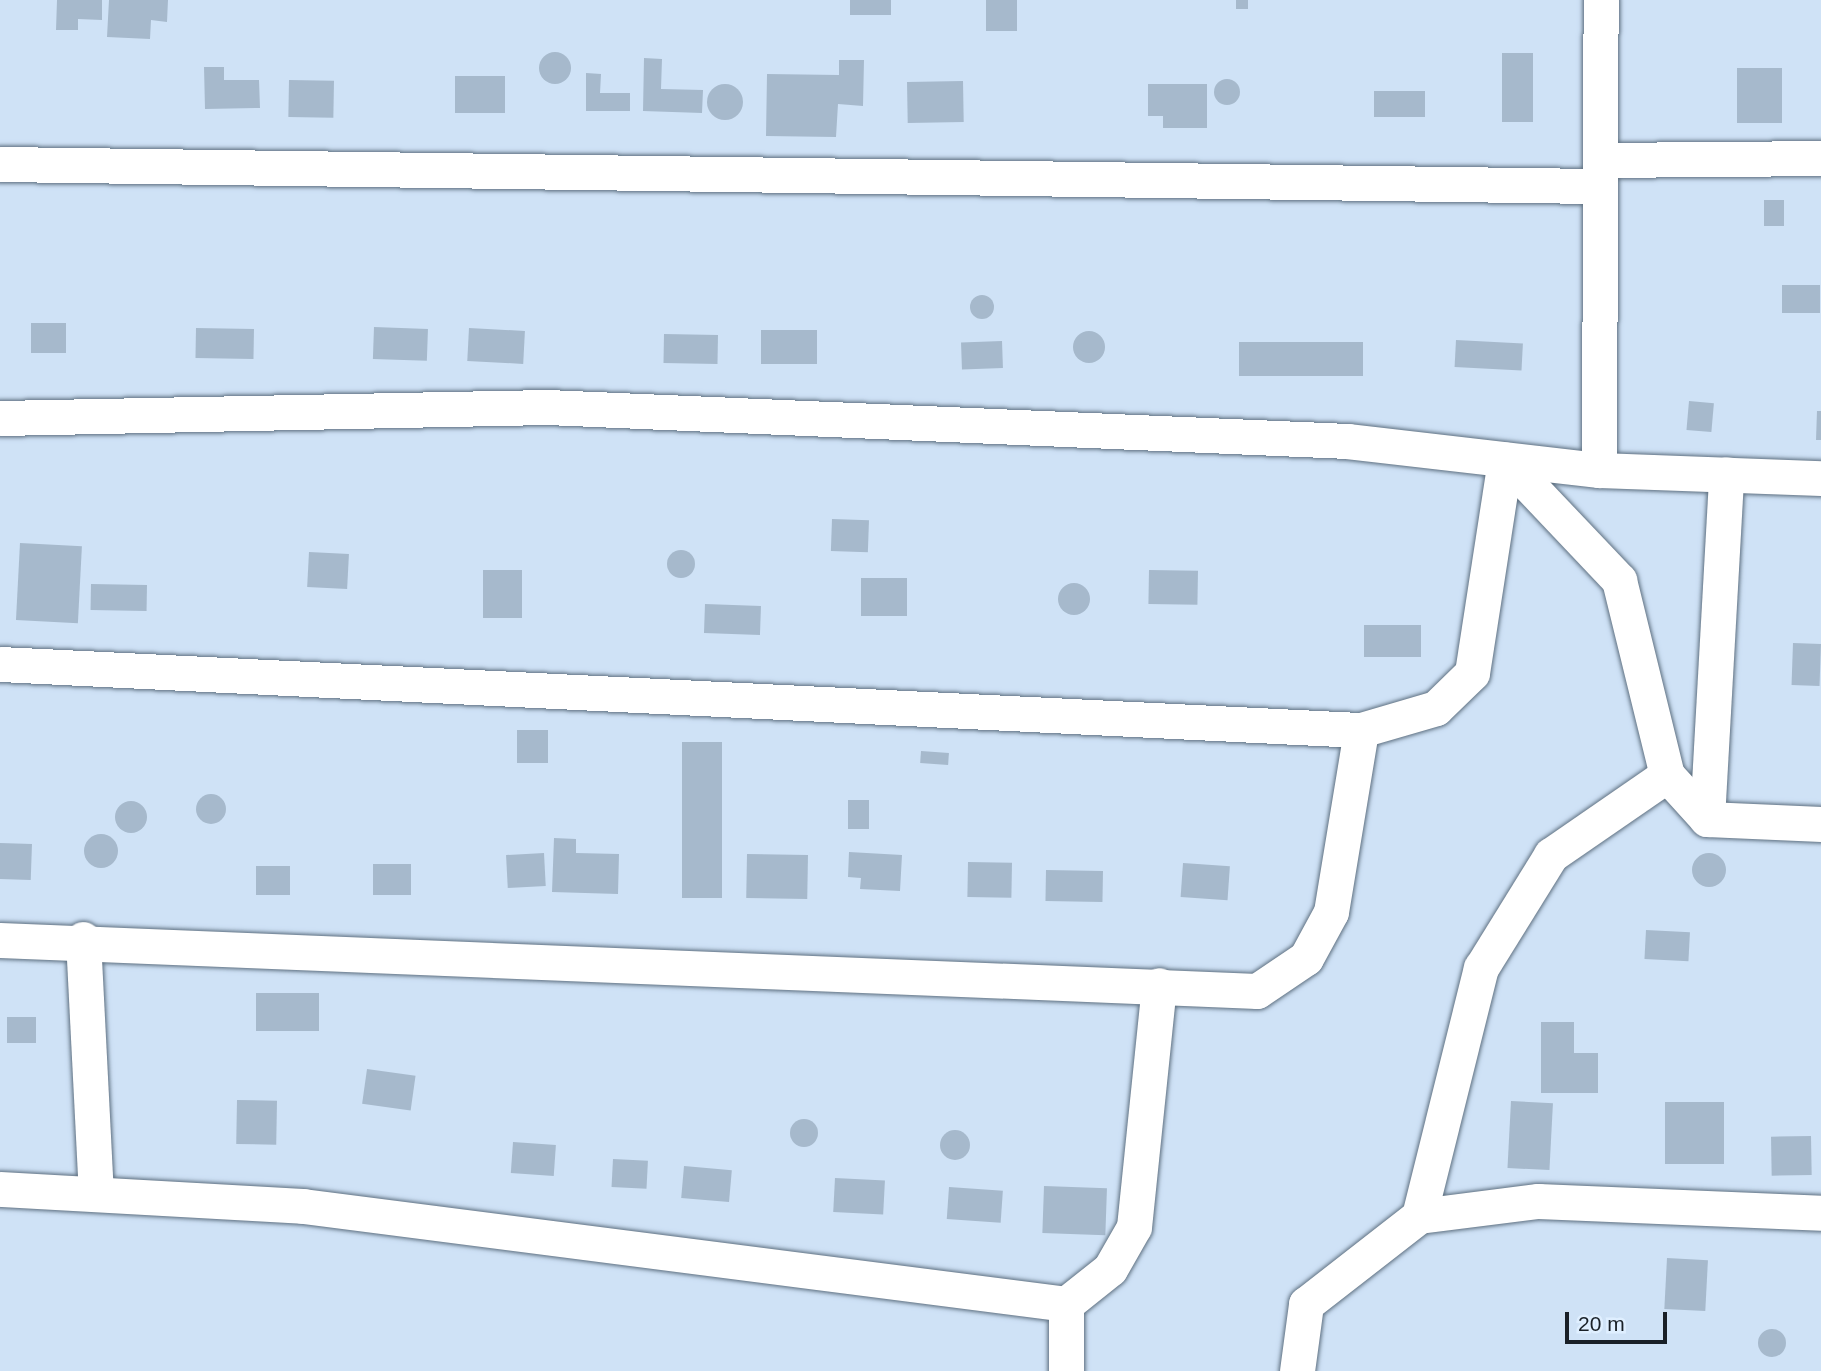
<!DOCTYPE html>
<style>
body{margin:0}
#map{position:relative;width:1821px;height:1371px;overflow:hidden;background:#cfe2f6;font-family:Arial,sans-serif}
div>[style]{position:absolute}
.building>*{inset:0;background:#a6b9cc;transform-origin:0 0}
.round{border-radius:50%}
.roads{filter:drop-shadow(0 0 2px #5e7081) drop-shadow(0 0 2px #5e7081)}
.minor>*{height:35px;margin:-17.5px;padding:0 17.5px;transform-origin:17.5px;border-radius:17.5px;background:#fff}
span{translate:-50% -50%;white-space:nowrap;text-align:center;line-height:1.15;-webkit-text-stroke:5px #dfefff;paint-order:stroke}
.scale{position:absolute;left:1565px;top:1312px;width:102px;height:32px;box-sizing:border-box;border:4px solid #192027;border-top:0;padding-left:9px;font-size:21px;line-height:24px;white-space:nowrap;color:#192027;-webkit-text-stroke:5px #dfefff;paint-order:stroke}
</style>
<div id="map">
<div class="building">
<i style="clip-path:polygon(57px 0,102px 0,102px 20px,78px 19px,78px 30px,56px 30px)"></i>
<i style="clip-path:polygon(109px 0,168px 0,167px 22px,151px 20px,150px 39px,107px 37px)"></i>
<i style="left:850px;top:0;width:41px;height:15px"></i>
<i style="left:986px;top:0;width:31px;height:31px"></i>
<i style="left:1236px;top:0;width:12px;height:9px"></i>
<i class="round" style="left:539px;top:52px;width:32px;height:32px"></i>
<i style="left:1502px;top:53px;width:31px;height:69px"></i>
<i style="clip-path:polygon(644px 58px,662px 59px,661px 89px,703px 90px,702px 113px,643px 111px)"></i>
<i style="clip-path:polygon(839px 60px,864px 60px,863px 106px,838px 104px,836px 137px,766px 136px,767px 74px,839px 75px)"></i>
<i style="clip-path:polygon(204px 67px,224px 67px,224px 80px,259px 80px,260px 108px,205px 109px)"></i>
<i style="left:1737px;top:68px;width:45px;height:55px"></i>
<i style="clip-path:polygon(586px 73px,601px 74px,600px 93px,630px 93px,630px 111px,586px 111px)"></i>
<i style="left:455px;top:76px;width:50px;height:37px"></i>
<i class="round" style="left:1214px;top:79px;width:26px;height:26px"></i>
<i style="left:289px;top:80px;width:45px;height:37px;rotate:1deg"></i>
<i style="left:963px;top:81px;width:41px;height:56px;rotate:89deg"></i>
<i style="clip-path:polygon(1148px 84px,1207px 84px,1207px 128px,1163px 128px,1163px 116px,1148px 116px)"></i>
<i class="round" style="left:707px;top:84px;width:36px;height:36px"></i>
<i style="left:1374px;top:91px;width:51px;height:26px"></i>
<i style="left:1764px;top:200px;width:20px;height:26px"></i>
<i style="left:1782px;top:285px;width:38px;height:28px"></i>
<i class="round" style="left:970px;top:295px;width:24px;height:24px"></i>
<i style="left:31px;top:323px;width:35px;height:30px"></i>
<i style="left:374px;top:327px;width:54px;height:32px;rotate:2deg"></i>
<i style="left:196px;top:328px;width:58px;height:30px;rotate:1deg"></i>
<i style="left:469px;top:328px;width:56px;height:33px;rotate:3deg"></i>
<i style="left:761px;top:330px;width:56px;height:34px"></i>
<i class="round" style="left:1073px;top:331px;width:32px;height:32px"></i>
<i style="left:664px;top:334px;width:54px;height:29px;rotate:1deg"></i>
<i style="left:1456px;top:340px;width:67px;height:27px;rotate:3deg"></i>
<i style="left:1002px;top:341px;width:27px;height:41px;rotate:88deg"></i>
<i style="left:1239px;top:342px;width:124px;height:34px"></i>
<i style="left:1689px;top:401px;width:25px;height:29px;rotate:5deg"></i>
<i style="clip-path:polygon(1817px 411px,1821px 411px,1821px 440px,1816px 440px)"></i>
<i style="left:832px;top:519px;width:37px;height:32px;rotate:2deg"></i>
<i style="left:20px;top:543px;width:62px;height:77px;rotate:3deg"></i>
<i class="round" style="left:667px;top:550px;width:28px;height:28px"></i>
<i style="left:309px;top:552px;width:40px;height:35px;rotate:3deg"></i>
<i style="left:483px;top:570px;width:39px;height:48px"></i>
<i style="left:1149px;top:570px;width:49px;height:34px;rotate:1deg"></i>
<i style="left:861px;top:578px;width:46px;height:38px"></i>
<i class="round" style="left:1058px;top:583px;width:32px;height:32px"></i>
<i style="left:91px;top:584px;width:56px;height:26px;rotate:1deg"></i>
<i style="left:705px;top:604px;width:56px;height:29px;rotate:2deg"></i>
<i style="left:1364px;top:625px;width:57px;height:32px"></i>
<i style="left:1793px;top:643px;width:28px;height:42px;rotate:2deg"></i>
<i style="left:517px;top:730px;width:31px;height:33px"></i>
<i style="left:682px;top:742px;width:40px;height:156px"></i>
<i style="left:921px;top:751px;width:28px;height:12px;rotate:4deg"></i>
<i class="round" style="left:196px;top:794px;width:30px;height:30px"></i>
<i style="left:848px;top:800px;width:21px;height:29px"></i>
<i class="round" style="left:115px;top:801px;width:32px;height:32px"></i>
<i class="round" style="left:84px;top:834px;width:34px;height:34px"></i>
<i style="clip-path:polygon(554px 838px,576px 839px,576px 853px,619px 854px,618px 894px,552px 892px)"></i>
<i style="left:0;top:843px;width:32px;height:36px;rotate:2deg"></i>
<i style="clip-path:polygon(849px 852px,902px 855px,900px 891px,860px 889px,861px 878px,848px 877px)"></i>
<i style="left:544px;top:853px;width:33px;height:38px;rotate:87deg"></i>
<i class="round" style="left:1692px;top:853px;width:34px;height:34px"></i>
<i style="left:747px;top:854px;width:61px;height:44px;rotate:1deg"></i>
<i style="left:968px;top:862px;width:44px;height:35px;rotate:1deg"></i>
<i style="left:1183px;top:863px;width:47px;height:34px;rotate:4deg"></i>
<i style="left:373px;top:864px;width:38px;height:31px"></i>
<i style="left:256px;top:866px;width:34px;height:29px"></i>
<i style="left:1046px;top:870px;width:57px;height:31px;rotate:1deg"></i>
<i style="left:1646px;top:930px;width:44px;height:29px;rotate:3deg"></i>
<i style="left:256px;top:993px;width:63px;height:38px"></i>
<i style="left:7px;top:1017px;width:29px;height:26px"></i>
<i style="clip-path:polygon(1541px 1022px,1574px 1022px,1574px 1053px,1598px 1053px,1598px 1093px,1541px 1093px)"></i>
<i style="left:367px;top:1069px;width:49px;height:35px;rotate:8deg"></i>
<i style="left:237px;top:1100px;width:40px;height:44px;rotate:1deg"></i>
<i style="left:1511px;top:1101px;width:42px;height:67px;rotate:3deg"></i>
<i style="left:1665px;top:1102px;width:59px;height:62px"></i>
<i class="round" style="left:790px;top:1119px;width:28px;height:28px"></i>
<i class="round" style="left:940px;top:1130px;width:30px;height:30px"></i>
<i style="left:1811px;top:1136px;width:39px;height:40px;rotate:89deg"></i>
<i style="left:513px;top:1142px;width:43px;height:31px;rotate:4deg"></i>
<i style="left:613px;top:1159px;width:35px;height:28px;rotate:3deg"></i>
<i style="left:684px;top:1166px;width:48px;height:32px;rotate:5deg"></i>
<i style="left:835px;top:1178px;width:50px;height:34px;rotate:3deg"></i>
<i style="left:1044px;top:1186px;width:63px;height:47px;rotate:2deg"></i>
<i style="left:949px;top:1187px;width:54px;height:32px;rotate:4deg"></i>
<i style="left:1667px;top:1258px;width:41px;height:51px;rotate:3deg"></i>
<i class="round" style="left:1758px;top:1329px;width:28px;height:28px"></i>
</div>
<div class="roads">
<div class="minor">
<i style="left:1600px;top:160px;width:221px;rotate:-0.5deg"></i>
<i style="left:0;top:164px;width:1600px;rotate:0.79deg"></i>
<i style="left:0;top:418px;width:547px;rotate:-1.15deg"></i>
<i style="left:547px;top:407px;width:801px;rotate:2.43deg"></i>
<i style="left:1347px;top:441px;width:254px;rotate:6.6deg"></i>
<i style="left:1599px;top:470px;width:222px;rotate:2.1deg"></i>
<i style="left:1505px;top:460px;width:166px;rotate:46.5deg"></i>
<i style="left:1619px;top:580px;width:201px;rotate:76.2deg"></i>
<i style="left:1667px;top:775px;width:59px;rotate:47.7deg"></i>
<i style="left:1707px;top:819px;width:114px;rotate:2.5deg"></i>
<i style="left:1599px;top:470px;width:470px;rotate:-89.8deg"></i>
<i style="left:0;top:664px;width:1363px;rotate:2.78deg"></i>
<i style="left:1707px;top:819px;width:345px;rotate:-86.8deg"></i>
<i style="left:83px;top:939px;width:255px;rotate:87.1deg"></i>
<i style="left:0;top:940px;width:1258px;rotate:2.32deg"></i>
<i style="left:1257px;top:991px;width:59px;rotate:-34deg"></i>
<i style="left:1306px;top:958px;width:52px;rotate:-61.5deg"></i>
<i style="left:1331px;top:912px;width:184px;rotate:-80.6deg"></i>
<i style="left:1361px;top:730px;width:78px;rotate:-16.3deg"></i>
<i style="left:1436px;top:708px;width:50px;rotate:-44.2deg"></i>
<i style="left:1472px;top:673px;width:216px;rotate:-81.2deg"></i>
<i style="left:0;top:1189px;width:303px;rotate:3.2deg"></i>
<i style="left:303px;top:1206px;width:769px;rotate:7.32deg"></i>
<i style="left:1066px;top:1304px;width:56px;rotate:-38.5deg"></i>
<i style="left:1110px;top:1269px;width:48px;rotate:-60.3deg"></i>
<i style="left:1134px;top:1227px;width:243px;rotate:-84.1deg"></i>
<i style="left:1419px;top:1216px;width:256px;rotate:-76deg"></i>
<i style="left:1481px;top:968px;width:133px;rotate:-58.2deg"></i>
<i style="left:1551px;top:855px;width:141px;rotate:-34.6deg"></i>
<i style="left:1066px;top:1304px;width:67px;rotate:90deg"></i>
<i style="left:1297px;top:1371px;width:68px;rotate:-82.3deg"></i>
<i style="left:1306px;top:1304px;width:143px;rotate:-37.9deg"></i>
<i style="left:1419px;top:1216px;width:120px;rotate:-7.2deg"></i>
<i style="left:1538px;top:1201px;width:283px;rotate:2.4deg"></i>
</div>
</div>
<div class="scale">20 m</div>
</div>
